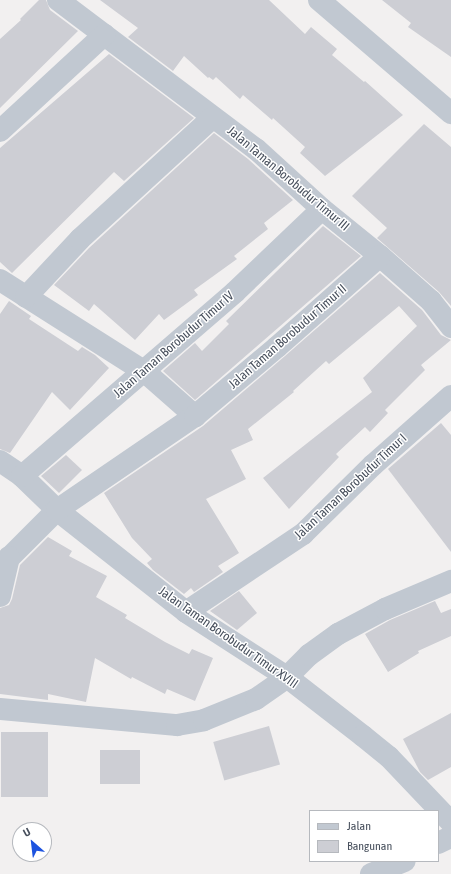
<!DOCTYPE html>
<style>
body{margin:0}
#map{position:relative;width:451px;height:874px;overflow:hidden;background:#f2f0f0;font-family:"Asap Condensed",sans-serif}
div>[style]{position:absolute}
.building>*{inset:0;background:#cdced4;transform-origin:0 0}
.minor>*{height:22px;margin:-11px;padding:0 11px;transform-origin:11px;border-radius:11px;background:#c1c8d1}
span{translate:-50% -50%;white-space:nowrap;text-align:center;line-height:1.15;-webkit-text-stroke:3px #fff;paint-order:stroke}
.street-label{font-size:13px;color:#48505d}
.legend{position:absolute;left:309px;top:810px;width:130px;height:52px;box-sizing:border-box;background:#fff;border:1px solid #b6b9be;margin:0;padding:5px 7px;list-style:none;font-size:12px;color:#48505d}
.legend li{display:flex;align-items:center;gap:8px;height:20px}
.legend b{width:20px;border:1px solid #b6b9be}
.north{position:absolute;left:12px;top:822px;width:40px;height:40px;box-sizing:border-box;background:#fff;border:1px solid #b6b9be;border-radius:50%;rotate:332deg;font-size:11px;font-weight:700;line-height:16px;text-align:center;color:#48505d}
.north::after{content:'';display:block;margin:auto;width:14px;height:18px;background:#1d53df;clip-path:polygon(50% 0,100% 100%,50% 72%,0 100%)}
</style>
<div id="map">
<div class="building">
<i style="clip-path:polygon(39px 0,46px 0,50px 10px,78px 31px,0 108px,0 39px,21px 20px,20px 19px)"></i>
<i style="clip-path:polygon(100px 0,269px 0,305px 34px,311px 27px,337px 49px,332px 55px,364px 82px,365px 81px,403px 115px,325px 176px,300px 153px,305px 147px,273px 118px,272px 120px,243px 95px,240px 99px,216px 77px,213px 80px,209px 77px,208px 78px,184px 56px,173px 71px,128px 37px,138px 28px)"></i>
<i style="clip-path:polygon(382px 0,451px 0,451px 57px,408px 27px,411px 23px)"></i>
<i style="clip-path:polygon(109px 54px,194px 118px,124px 181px,114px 172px,12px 273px,0 262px,0 148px)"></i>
<i style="clip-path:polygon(424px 124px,451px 147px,451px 306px,439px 292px,377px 238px,387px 228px,352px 196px)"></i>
<i style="clip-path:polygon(214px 133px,248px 159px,293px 200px,264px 223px,268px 229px,234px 256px,237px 259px,194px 290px,198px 295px,164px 320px,159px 314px,135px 340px,94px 304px,89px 311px,54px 285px,89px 248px)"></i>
<i style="clip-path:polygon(323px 226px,361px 256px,195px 400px,163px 371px,195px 343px,202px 351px,229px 324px,226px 321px)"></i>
<i style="clip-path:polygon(380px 273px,422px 310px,441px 335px,451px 340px,421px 365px,425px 370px,385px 410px,388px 413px,370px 432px,365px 427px,336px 454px,339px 457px,289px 509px,263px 478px,372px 392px,363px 378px,417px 326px,399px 306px,329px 364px,326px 361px,293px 391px,294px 392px,248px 429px,253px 440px,231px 450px,246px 479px,206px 499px,239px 553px,218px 566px,223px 572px,194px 592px,191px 588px,184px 594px,153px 570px,147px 563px,152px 559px,132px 538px,104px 493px,203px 426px,285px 356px)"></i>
<i style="clip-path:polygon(9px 301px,31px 316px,29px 319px,78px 351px,82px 347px,95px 355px,109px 368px,70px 410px,52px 392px,10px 453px,0 449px,0 314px)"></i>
<i style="clip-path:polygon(441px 423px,451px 435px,451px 552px,388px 469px)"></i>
<i style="clip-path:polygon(66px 455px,82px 470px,59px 493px,41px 476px)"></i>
<i style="clip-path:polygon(48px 537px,72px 551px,69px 556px,107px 576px,96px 597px,127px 615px,125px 618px,165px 642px,189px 654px,192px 649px,213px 658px,195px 701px,167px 689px,165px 694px,132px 677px,131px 679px,95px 658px,86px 702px,48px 694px,48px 700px,0 694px,0 608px,9px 605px,12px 599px,20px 565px)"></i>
<i style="clip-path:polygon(239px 591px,257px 613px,237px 630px,210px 611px)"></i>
<i style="clip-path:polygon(435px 601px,441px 613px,451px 609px,451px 636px,418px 651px,419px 653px,388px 672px,365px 634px,390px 620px)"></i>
<i style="clip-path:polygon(451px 713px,451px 767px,428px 780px,420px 772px,403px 739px)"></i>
<i style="left:269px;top:726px;width:40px;height:58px;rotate:74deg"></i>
<i style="left:1px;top:732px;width:47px;height:65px"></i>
<i style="left:100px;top:750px;width:40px;height:34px"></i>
</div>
<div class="minor">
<i style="left:58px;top:0;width:248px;rotate:37deg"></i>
<i style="left:256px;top:149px;width:89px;rotate:42.3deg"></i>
<i style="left:322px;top:209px;width:75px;rotate:39deg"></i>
<i style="left:380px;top:256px;width:68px;rotate:41.4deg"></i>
<i style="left:431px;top:301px;width:33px;rotate:52deg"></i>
<i style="left:319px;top:0;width:174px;rotate:40.6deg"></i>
<i style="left:0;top:131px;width:142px;rotate:-42.7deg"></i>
<i style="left:0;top:280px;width:172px;rotate:32.4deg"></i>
<i style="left:145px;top:372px;width:67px;rotate:41.3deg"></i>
<i style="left:26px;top:297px;width:79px;rotate:-47deg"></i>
<i style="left:80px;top:239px;width:180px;rotate:-42.5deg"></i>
<i style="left:0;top:461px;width:27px;rotate:34deg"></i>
<i style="left:22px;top:476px;width:49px;rotate:44.2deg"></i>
<i style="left:57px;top:510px;width:164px;rotate:38.3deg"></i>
<i style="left:186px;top:612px;width:120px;rotate:32.8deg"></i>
<i style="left:287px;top:677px;width:96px;rotate:37.8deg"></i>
<i style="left:363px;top:736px;width:33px;rotate:39deg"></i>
<i style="left:389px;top:757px;width:90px;rotate:46.4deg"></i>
<i style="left:22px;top:476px;width:281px;rotate:-40.8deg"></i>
<i style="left:235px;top:292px;width:120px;rotate:-43.7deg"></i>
<i style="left:0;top:567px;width:81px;rotate:-45deg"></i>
<i style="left:57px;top:510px;width:167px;rotate:-34.3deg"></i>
<i style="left:195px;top:416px;width:107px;rotate:-40.1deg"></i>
<i style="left:277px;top:347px;width:137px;rotate:-41.5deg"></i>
<i style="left:0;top:596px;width:40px;rotate:-77deg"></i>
<i style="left:186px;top:612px;width:141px;rotate:-33.7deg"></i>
<i style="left:303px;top:534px;width:98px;rotate:-44.6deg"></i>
<i style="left:373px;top:465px;width:104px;rotate:-41.5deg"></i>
<i style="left:0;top:709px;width:178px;rotate:5.2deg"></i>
<i style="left:177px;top:725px;width:27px;rotate:-10deg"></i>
<i style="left:204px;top:720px;width:56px;rotate:-22deg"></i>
<i style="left:256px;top:699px;width:38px;rotate:-35deg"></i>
<i style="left:287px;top:677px;width:31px;rotate:-45deg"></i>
<i style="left:309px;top:655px;width:36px;rotate:-36deg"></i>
<i style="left:338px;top:634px;width:53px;rotate:-28deg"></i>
<i style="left:385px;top:609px;width:72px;rotate:-23deg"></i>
<i style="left:438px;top:843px;width:14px;rotate:-25deg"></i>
<i style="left:371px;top:874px;width:36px;rotate:-21deg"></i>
</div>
<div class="street-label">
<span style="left:288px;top:179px;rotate:40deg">Jalan Taman Borobudur Timur III</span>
<span style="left:288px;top:337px;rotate:-41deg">Jalan Taman Borobudur Timur II</span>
<span style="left:174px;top:345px;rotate:-41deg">Jalan Taman Borobudur Timur IV</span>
<span style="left:351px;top:487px;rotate:-43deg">Jalan Taman Borobudur Timur I</span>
<span style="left:228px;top:638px;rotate:35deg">Jalan Taman Borobudur Timur XVIII</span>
</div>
<ul class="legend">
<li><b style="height:5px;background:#c1c8d1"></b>Jalan</li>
<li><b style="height:11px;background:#cdced4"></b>Bangunan</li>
</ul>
<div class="north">U</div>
</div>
